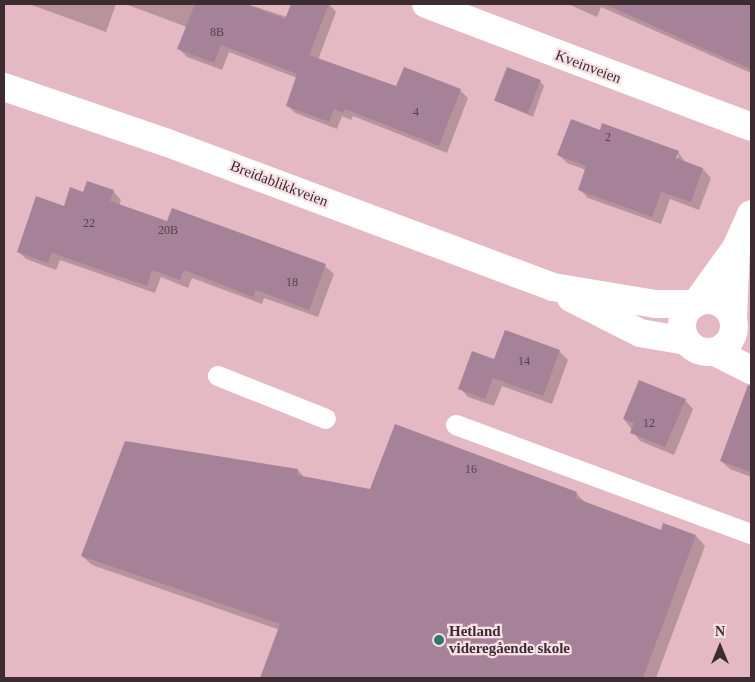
<!DOCTYPE html>
<meta charset="utf-8">
<style>
body{margin:0}
#map{position:relative;width:755px;height:682px;overflow:hidden;background:#e5b9c4;font-family:"Times New Roman",serif}
div>[style]{position:absolute}
.shadow>*{inset:0;background:#0003}
.building>*{inset:0;background:#a58298;transform-origin:0 0}
.service>*{height:20px;margin:-10px;padding:0 10px;transform-origin:10px;border-radius:10px;background:#fff}
.minor>*{height:28px;margin:-14px;padding:0 14px;transform-origin:14px;border-radius:14px;background:#fff}
.secondary>*{height:28px;margin:-14px;padding:0 14px;transform-origin:14px;border-radius:14px;background:#fff}
.secondary>.ring{margin:-14px;padding:0;box-sizing:content-box;background:none;border:28px solid #fff;border-radius:50%}
.dots>*{width:14px;height:14px;translate:-50% -50%;box-sizing:border-box;border:2px solid #f7e0e6;border-radius:50%}
span{translate:-50% -50%;white-space:nowrap;text-align:center;line-height:1.15;-webkit-text-stroke:4.5px #f7e0e6;paint-order:stroke}
.number-label{font-size:12px;color:#56414a}
.number-label span{-webkit-text-stroke-width:0}
.street-label{font-size:15px;color:#3c2b30}
.poi-label{font-size:15px;color:#3c2b30;font-weight:700}
.left{translate:0 -50%;text-align:left}
.frame{position:absolute;inset:0;border:5px solid #3c2b30;pointer-events:none}
.north{position:absolute;left:695px;top:622px;width:50px;height:50px;-webkit-text-stroke:4px #f7e0e6;paint-order:stroke;rotate:0deg;font-size:14px;font-weight:700;line-height:20px;text-align:center;color:#3c2b30}
.north::after{content:'';display:block;margin:auto;width:18px;height:22px;background:#3c2b30;clip-path:polygon(50% 0,100% 100%,50% 72%,0 100%)}
</style>
<div id="map">
<div class="shadow">
<i style="clip-path:polygon(29px 4px,116px 4px,106px 32px)"></i>
<i style="clip-path:polygon(125px 4px,247px 4px,287px 17px,292px 4px,329px 4px,336px 12px,318px 60px,397px 87px,460px 90px,468px 98px,447px 153px,353px 116px,351px 120px,342px 116px,337px 129px,295px 113px,287px 105px,297px 78px,229px 52px,222px 70px,187px 57px,179px 49px,187px 27px)"></i>
<i style="clip-path:polygon(568px 4px,751px 4px,751px 73px,601px 7px,597px 17px)"></i>
<i style="clip-path:polygon(540px 81px,544px 86px,533px 117px,496px 101px)"></i>
<i style="clip-path:polygon(evenodd,600px 131px,678px 152px,686px 163px,703px 169px,711px 178px,699px 210px,670px 199px,661px 224px,588px 198px,579px 189px,586px 170px,567px 163px,559px 155px,600px 131px,676px 155px,679px 155px,675px 164px,676px 155px)"></i>
<i style="clip-path:polygon(113px 191px,121px 200px,119px 206px,168px 223px,173px 210px,325px 266px,334px 274px,318px 317px,264px 298px,262px 304px,192px 278px,188px 288px,161px 277px,155px 293px,60px 260px,56px 270px,26px 259px,18px 251px,64px 207px,84px 194px)"></i>
<i style="clip-path:polygon(559px 351px,568px 360px,552px 404px,502px 386px,494px 406px,468px 397px,460px 388px,495px 361px)"></i>
<i style="clip-path:polygon(685px 400px,693px 409px,674px 455px,640px 441px,624px 419px)"></i>
<i style="clip-path:polygon(732px 431px,751px 438px,751px 477px,730px 469px,721px 461px)"></i>
<i style="clip-path:polygon(298px 470px,304px 477px,371px 490px,576px 493px,585px 502px,661px 532px,664px 524px,696px 536px,705px 546px,656px 678px,262px 678px,280px 630px,92px 565px,82px 556px)"></i>
</div>
<div class="building">
<i style="clip-path:polygon(195px 4px,246px 4px,285px 19px,291px 4px,329px 4px,309px 55px,396px 86px,404px 67px,461px 89px,439px 146px,345px 109px,343px 113px,334px 109px,329px 122px,286px 106px,297px 74px,221px 45px,214px 63px,177px 49px)"></i>
<i style="clip-path:polygon(605px 4px,751px 4px,751px 69px,704px 49px)"></i>
<i style="left:507px;top:67px;width:36px;height:36px;rotate:21deg"></i>
<i style="clip-path:polygon(571px 119px,600px 130px,602px 123px,679px 151px,676px 158px,703px 168px,691px 202px,661px 192px,652px 217px,578px 190px,586px 166px,557px 155px)"></i>
<i style="clip-path:polygon(87px 181px,114px 190px,110px 201px,167px 221px,172px 208px,326px 264px,309px 310px,256px 290px,253px 297px,184px 270px,180px 280px,152px 270px,147px 286px,52px 253px,48px 263px,17px 252px,36px 196px,64px 206px,70px 187px,83px 192px)"></i>
<i style="clip-path:polygon(505px 330px,560px 350px,543px 396px,493px 378px,485px 399px,458px 389px,472px 351px,494px 359px)"></i>
<i style="clip-path:polygon(639px 380px,686px 399px,665px 447px,630px 433px,634px 423px,623px 419px)"></i>
<i style="clip-path:polygon(748px 385px,751px 386px,751px 472px,720px 461px)"></i>
<i style="clip-path:polygon(395px 424px,577px 492px,575px 498px,661px 530px,663px 523px,696px 535px,643px 678px,260px 678px,280px 624px,81px 556px,125px 441px,298px 469px,297px 475px,370px 489px)"></i>
</div>
<div class="service">
<i style="left:218px;top:376px;width:116px;rotate:21.7deg"></i>
<i style="left:456px;top:425px;width:314px;rotate:20.3deg"></i>
</div>
<div class="minor">
<i style="left:426px;top:4px;width:347px;rotate:20.7deg"></i>
<i style="left:697px;top:302px;width:67px;rotate:-54.2deg"></i>
<i style="left:736px;top:248px;width:37px;rotate:-66deg"></i>
<i style="left:733px;top:317px;width:69px;rotate:-87.5deg"></i>
</div>
<div class="secondary">
<i style="left:4px;top:87px;width:170px;rotate:18.9deg"></i>
<i style="left:165px;top:142px;width:414px;rotate:20.5deg"></i>
<i style="left:553px;top:287px;width:104px;rotate:9.4deg"></i>
<i style="left:656px;top:304px;width:38px"></i>
<i style="left:571px;top:298px;width:77px;rotate:26.9deg"></i>
<i style="left:640px;top:333px;width:47px;rotate:9.9deg"></i>
<i class="ring" style="left:682px;top:300px;width:24px;height:24px"></i>
<i style="left:715px;top:352px;width:40px;rotate:26.6deg"></i>
</div>
<div class="dots">
<i style="left:439px;top:640px;background:#32776c"></i>
</div>
<div class="number-label">
<span style="left:217px;top:33px">8B</span>
<span style="left:416px;top:113px">4</span>
<span style="left:608px;top:138px">2</span>
<span style="left:89px;top:224px">22</span>
<span style="left:168px;top:231px">20B</span>
<span style="left:292px;top:283px">18</span>
<span style="left:524px;top:362px">14</span>
<span style="left:649px;top:424px">12</span>
<span style="left:471px;top:470px">16</span>
</div>
<div class="street-label">
<span style="left:588px;top:67px;rotate:21deg">Kveinveien</span>
<span style="left:279px;top:184px;rotate:21deg">Breidablikkveien</span>
</div>
<div class="poi-label">
<span class="left" style="left:449px;top:640px">Hetland<br>videregående skole</span>
</div>
<div class="frame"></div>
<div class="north">N</div>
</div>
